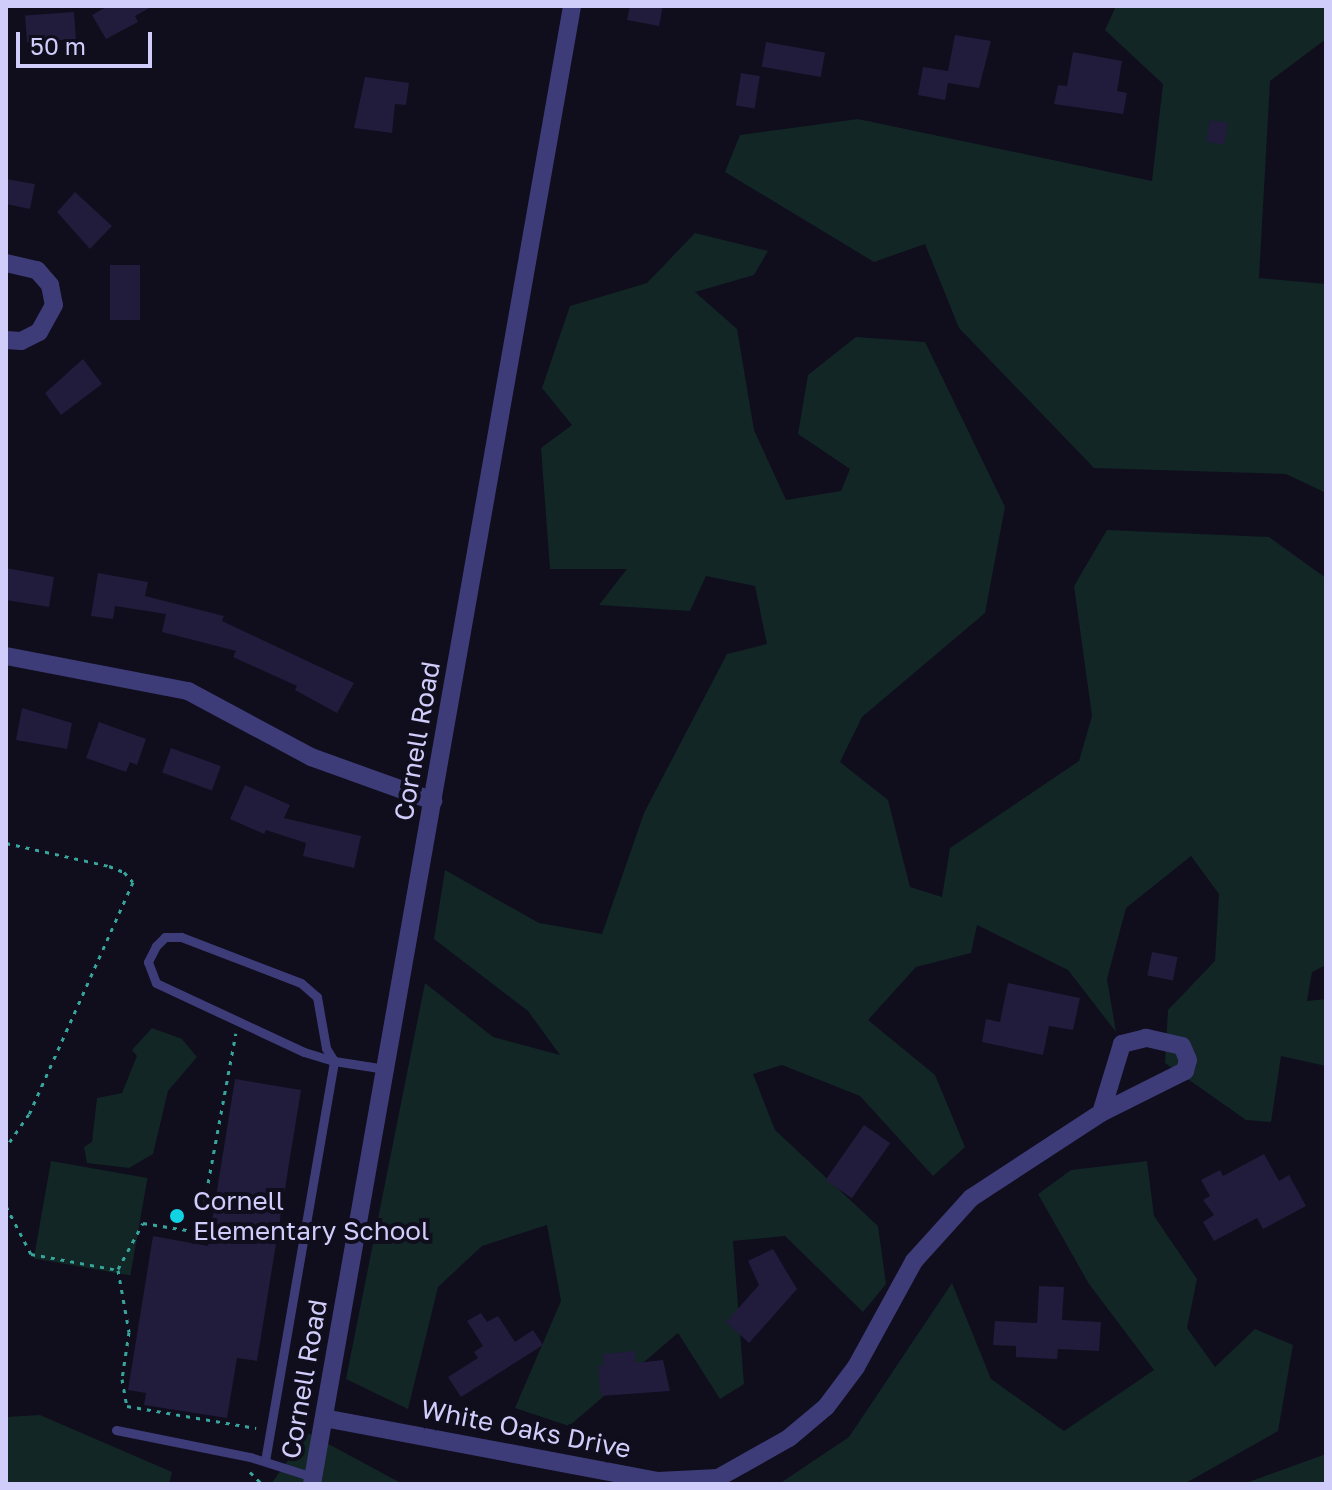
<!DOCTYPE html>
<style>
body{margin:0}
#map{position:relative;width:1332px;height:1490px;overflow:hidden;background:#100d1d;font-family:"Golos Text",sans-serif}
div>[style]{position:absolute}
.green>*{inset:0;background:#112625;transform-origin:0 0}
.building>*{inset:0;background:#211b3c;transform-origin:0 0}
.path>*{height:3px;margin-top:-1.5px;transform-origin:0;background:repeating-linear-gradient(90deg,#36a69d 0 4px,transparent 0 10px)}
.service>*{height:9px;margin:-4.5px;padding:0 4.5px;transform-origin:4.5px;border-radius:4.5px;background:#3d3c79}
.minor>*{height:18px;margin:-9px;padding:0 9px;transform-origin:9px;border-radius:9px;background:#3d3c79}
.dots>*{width:22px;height:22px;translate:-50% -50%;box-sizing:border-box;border:4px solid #100d1d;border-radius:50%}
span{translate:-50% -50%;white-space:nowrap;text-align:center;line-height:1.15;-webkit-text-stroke:8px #100d1d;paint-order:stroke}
.street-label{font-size:26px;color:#d1cdfb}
.poi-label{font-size:26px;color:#d1cdfb}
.left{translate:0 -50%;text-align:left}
.frame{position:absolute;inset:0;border:8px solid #d1cdfb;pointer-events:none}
.scale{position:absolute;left:16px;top:32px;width:136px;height:36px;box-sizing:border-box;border:4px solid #d1cdfb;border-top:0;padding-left:10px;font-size:24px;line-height:28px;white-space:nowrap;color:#d1cdfb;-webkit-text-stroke:6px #100d1d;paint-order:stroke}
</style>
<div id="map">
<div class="green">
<i style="clip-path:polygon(1116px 6px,1326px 6px,1326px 39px,1270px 81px,1259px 278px,1326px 284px,1326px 493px,1286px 474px,1094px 468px,959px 328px,925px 244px,874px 262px,725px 172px,740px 135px,858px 119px,1152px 181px,1163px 84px,1105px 30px)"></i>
<i style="clip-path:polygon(695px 233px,768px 251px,754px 275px,695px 292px,737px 329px,754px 430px,786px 500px,841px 491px,850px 469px,798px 434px,808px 375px,856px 337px,925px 342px,1005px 507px,985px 613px,862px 717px,840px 762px,888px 800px,910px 887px,942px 897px,950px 848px,1079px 761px,1092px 716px,1074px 586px,1107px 530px,1269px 537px,1326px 578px,1326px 965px,1312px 972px,1307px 1001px,1326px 999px,1326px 1066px,1281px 1056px,1271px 1122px,1246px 1120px,1165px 1063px,1168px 1010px,1215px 961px,1219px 894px,1191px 856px,1126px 908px,1107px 979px,1116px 1032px,1068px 970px,977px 925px,971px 953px,916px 967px,868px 1020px,935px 1075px,965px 1147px,933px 1176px,860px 1096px,782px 1065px,753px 1074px,775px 1130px,878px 1226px,886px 1284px,863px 1312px,785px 1236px,733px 1241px,744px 1384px,720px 1399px,678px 1333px,569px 1426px,515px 1408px,561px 1301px,547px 1225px,482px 1246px,438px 1287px,408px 1409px,346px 1379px,425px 983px,493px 1037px,560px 1055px,528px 1011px,434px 939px,445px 870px,539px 923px,602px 934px,644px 813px,727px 654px,767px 644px,755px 586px,706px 576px,690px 611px,599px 605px,627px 569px,550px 569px,541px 448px,572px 425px,542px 388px,570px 306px,647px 283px)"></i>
<i style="clip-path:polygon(152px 1028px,182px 1039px,197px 1057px,168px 1091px,153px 1154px,129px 1168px,87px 1163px,84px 1147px,92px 1142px,97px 1098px,122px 1093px,137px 1056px,132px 1050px)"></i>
<i style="left:51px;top:1161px;width:98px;height:99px;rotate:10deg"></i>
<i style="clip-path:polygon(1147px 1161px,1154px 1216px,1197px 1279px,1187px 1328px,1215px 1367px,1255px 1329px,1293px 1345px,1278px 1431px,1184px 1484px,779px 1484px,849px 1437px,952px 1283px,991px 1379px,1064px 1431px,1154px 1370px,1089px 1284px,1038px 1194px,1071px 1170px)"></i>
<i style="clip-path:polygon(40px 1415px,172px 1472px,169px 1484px,6px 1484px,6px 1417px)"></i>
<i style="clip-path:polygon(308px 1433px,399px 1482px,271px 1484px)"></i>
<i style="clip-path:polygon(1326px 1454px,1326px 1484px,1243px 1484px)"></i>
</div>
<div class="building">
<i style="clip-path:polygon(108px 6px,153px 6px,135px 16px,138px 22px,106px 39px,92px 15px)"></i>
<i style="clip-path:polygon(630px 6px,663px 6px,659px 26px,627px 20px)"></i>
<i style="left:74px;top:12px;width:27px;height:49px;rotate:86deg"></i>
<i style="clip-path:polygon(955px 35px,991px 41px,979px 88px,948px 83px,945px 100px,918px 95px,923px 67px,948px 71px)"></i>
<i style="left:766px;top:42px;width:60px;height:25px;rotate:10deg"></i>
<i style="clip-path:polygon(1073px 52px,1122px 61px,1117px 91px,1127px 93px,1123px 114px,1054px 104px,1058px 85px,1067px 86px)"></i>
<i style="left:741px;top:73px;width:19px;height:33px;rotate:9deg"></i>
<i style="clip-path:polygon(365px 77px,409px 83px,406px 105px,395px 104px,392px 133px,354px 128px)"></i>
<i style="left:1210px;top:120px;width:18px;height:22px;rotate:9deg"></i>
<i style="clip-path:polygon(6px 179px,35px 184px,30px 209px,6px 204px)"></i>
<i style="clip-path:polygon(75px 192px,112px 226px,90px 249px,57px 212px)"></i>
<i style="left:110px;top:265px;width:30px;height:55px"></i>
<i style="clip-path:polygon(83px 359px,102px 384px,61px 415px,45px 393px)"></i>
<i style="clip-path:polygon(6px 568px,54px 577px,49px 607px,6px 600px)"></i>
<i style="clip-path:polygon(98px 573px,148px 582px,145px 596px,224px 616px,222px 621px,354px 683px,337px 713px,295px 690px,297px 686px,233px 657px,236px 651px,162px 632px,166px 614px,115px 606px,113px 619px,91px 616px)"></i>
<i style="clip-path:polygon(22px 708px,72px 723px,67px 749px,16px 740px)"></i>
<i style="clip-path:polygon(99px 722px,146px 739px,137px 765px,130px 762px,126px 772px,86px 758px)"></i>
<i style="left:171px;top:748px;width:53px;height:26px;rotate:20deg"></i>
<i style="clip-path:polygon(245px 785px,290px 805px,284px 818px,361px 836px,354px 868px,303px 856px,306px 843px,266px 830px,264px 834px,230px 819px)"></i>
<i style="left:1152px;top:952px;width:26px;height:24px;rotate:11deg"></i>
<i style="clip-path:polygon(1008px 983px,1080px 998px,1073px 1030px,1049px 1026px,1043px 1055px,982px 1042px,986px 1019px,1000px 1022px)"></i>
<i style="clip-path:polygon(235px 1079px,301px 1090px,257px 1361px,237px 1358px,227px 1418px,144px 1405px,146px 1393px,128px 1390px,153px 1236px,208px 1246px)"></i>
<i style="left:864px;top:1125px;width:32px;height:67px;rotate:35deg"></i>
<i style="clip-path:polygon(1264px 1154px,1279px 1181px,1289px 1175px,1306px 1206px,1263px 1229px,1257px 1218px,1214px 1241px,1203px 1222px,1214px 1215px,1203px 1200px,1210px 1196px,1201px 1180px,1220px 1170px,1223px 1176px)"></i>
<i style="clip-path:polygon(773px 1249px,797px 1289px,749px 1343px,726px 1322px,759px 1285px,748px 1261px)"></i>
<i style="clip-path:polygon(1039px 1286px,1064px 1287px,1062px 1320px,1101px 1322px,1099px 1351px,1058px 1349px,1057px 1359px,1016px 1357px,1016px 1346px,993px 1345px,995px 1321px,1037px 1323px)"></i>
<i style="clip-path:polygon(481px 1313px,487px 1322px,498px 1316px,515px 1342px,533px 1330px,543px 1345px,461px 1397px,448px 1377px,478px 1358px,474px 1352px,483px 1346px,467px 1321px)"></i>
<i style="clip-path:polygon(635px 1351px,636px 1363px,663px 1360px,670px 1391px,601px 1396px,598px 1366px,604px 1365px,603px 1354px)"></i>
</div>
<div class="path">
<i style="left:6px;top:843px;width:106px;rotate:12.6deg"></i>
<i style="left:109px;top:866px;width:16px;rotate:22deg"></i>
<i style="left:124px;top:872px;width:13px;rotate:48deg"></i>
<i style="left:133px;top:882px;width:254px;rotate:114.1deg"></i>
<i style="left:29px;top:1114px;width:40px;rotate:124.9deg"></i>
<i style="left:6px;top:1206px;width:54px;rotate:62.5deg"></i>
<i style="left:31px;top:1254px;width:88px;rotate:10.4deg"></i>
<i style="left:118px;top:1270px;width:63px;rotate:79.9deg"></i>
<i style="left:129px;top:1332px;width:48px;rotate:98.5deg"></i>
<i style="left:122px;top:1379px;width:27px;rotate:80deg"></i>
<i style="left:127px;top:1406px;width:131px;rotate:9.7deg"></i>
<i style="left:118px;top:1269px;width:52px;rotate:-61.5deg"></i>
<i style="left:143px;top:1223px;width:57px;rotate:9.1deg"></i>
<i style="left:199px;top:1232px;width:202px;rotate:-79.5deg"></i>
<i style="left:250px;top:1472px;width:17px;rotate:45deg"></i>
</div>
<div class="service">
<i style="left:116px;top:1430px;width:137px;rotate:11.4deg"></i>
<i style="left:250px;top:1457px;width:66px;rotate:17.6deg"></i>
<i style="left:265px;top:1461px;width:406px;rotate:-80.2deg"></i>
<i style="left:334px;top:1061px;width:15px;rotate:-122deg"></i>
<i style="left:326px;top:1048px;width:52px;rotate:-100deg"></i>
<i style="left:317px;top:997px;width:21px;rotate:-139deg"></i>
<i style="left:301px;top:983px;width:129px;rotate:-159deg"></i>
<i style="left:181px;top:937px;width:16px;rotate:180deg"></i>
<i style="left:165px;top:937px;width:13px;rotate:135deg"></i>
<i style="left:156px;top:946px;width:18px;rotate:117deg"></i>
<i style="left:148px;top:962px;width:22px;rotate:69deg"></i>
<i style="left:156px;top:983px;width:163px;rotate:25deg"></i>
<i style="left:304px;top:1052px;width:31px;rotate:17deg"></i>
<i style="left:334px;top:1061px;width:52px;rotate:8.9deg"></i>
</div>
<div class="minor">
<i style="left:6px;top:263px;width:32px;rotate:13deg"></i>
<i style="left:37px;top:270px;width:20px;rotate:49deg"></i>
<i style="left:50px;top:285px;width:20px;rotate:79deg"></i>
<i style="left:54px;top:305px;width:31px;rotate:119deg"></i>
<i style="left:39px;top:332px;width:20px;rotate:153deg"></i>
<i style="left:21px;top:341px;width:15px;rotate:-176deg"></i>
<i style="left:6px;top:656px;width:185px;rotate:10.9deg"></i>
<i style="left:188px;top:691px;width:140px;rotate:28.2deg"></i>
<i style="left:311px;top:757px;width:130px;rotate:19.8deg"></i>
<i style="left:324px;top:1418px;width:340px;rotate:10.7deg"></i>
<i style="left:658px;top:1481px;width:60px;rotate:-2.9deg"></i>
<i style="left:718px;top:1478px;width:81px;rotate:-29.4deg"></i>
<i style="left:789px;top:1438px;width:48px;rotate:-40deg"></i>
<i style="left:826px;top:1407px;width:50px;rotate:-53.1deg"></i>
<i style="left:856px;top:1367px;width:121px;rotate:-61.3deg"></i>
<i style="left:914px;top:1261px;width:85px;rotate:-47.9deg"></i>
<i style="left:971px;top:1198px;width:155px;rotate:-33.2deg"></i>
<i style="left:1101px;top:1113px;width:94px;rotate:-26.6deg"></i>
<i style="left:1185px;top:1071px;width:11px;rotate:-75deg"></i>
<i style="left:1188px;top:1060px;width:15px;rotate:-113deg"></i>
<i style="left:1182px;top:1046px;width:37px;rotate:-167deg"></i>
<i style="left:1146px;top:1038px;width:25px;rotate:166deg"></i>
<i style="left:1122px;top:1044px;width:72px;rotate:106.9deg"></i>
<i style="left:312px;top:1484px;width:1501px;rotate:-80.02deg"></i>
</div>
<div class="dots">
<i style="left:177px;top:1216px;background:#11d3e3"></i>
</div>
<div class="street-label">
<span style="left:417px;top:741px;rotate:-80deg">Cornell Road</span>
<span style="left:304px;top:1379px;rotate:-80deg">Cornell Road</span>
<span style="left:526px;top:1429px;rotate:11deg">White Oaks Drive</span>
</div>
<div class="poi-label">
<span class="left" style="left:193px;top:1216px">Cornell<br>Elementary School</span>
</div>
<div class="frame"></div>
<div class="scale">50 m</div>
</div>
